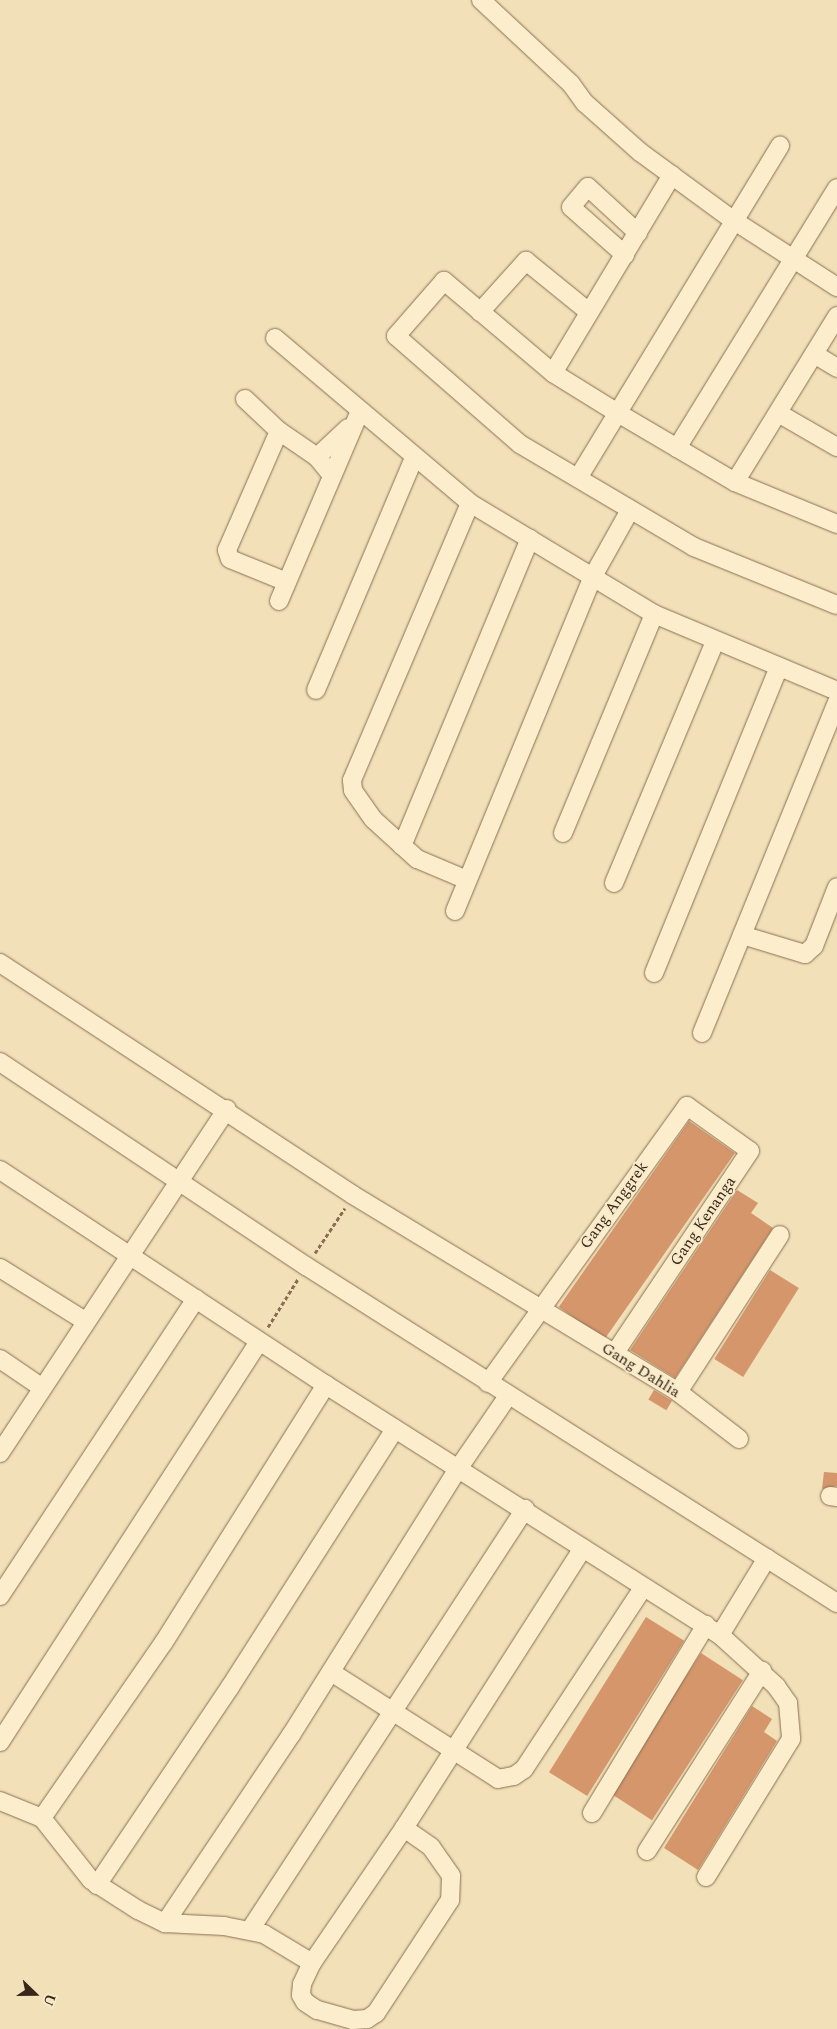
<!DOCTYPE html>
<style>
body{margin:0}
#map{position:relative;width:837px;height:2029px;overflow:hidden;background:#f2e0b8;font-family:Spectral,serif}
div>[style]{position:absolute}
.building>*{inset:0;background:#d4966a;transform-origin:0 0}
.path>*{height:3px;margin-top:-1.5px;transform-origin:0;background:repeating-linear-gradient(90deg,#896f52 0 4px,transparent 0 6.5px)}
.roads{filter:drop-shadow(0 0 1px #896f52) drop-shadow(0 0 1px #896f52)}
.street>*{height:18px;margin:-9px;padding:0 9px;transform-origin:9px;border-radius:9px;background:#fceecc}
span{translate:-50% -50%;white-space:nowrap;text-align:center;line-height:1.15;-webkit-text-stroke:4px #f8eac9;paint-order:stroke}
.street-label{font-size:16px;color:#362719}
.north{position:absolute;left:10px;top:1969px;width:50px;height:50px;-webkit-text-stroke:4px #f8eac9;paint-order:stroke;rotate:112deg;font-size:14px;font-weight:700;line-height:20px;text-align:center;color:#362719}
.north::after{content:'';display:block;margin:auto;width:18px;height:22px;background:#362719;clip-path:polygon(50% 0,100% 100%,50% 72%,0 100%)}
</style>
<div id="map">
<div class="building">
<i style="left:689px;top:1121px;width:56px;height:227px;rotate:35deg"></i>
<i style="clip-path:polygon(737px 1190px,758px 1203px,751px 1213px,773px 1228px,675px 1378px,630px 1350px)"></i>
<i style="left:770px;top:1270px;width:34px;height:105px;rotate:32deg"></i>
<i style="left:654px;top:1390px;width:21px;height:11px;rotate:31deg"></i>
<i style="clip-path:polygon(824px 1472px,837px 1473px,837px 1486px,822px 1489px)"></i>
<i style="left:646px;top:1617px;width:45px;height:183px;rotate:32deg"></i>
<i style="left:701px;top:1653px;width:50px;height:167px;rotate:33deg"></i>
<i style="clip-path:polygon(752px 1706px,772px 1719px,764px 1732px,777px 1741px,698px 1870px,664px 1848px)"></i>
</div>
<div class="path">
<i style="left:315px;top:1253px;width:54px;rotate:-56.3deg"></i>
<i style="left:268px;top:1327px;width:57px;rotate:-58deg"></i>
</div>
<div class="roads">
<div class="street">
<i style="left:481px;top:0;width:123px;rotate:43deg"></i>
<i style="left:571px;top:84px;width:24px;rotate:54deg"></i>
<i style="left:585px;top:103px;width:74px;rotate:41.7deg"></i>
<i style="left:640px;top:152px;width:115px;rotate:36.2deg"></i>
<i style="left:733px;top:220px;width:124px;rotate:32.8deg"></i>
<i style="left:625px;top:255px;width:72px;rotate:-138.4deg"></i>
<i style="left:571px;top:207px;width:26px;rotate:-50deg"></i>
<i style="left:588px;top:187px;width:68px;rotate:42.6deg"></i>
<i style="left:480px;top:312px;width:69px;rotate:-48deg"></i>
<i style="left:526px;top:261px;width:81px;rotate:39deg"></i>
<i style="left:275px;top:338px;width:255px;rotate:40.2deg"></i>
<i style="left:470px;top:503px;width:215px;rotate:31.1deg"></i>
<i style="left:654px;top:614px;width:199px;rotate:22.8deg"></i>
<i style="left:814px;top:354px;width:27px;rotate:31deg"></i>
<i style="left:553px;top:373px;width:231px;rotate:-59deg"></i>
<i style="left:245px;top:399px;width:47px;rotate:43.3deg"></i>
<i style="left:279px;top:431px;width:46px;rotate:34.4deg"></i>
<i style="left:317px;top:457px;width:22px;rotate:51deg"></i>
<i style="left:778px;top:413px;width:68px;rotate:30deg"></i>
<i style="left:279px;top:431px;width:130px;rotate:113.6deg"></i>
<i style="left:227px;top:550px;width:9px;rotate:72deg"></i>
<i style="left:230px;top:559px;width:61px;rotate:22deg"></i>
<i style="left:677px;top:448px;width:305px;rotate:-58.4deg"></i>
<i style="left:317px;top:457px;width:42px;rotate:-43.1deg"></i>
<i style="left:578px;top:478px;width:389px;rotate:-58.7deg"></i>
<i style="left:735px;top:482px;width:195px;rotate:-58.4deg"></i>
<i style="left:837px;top:524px;width:110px;rotate:-157.6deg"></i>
<i style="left:735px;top:482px;width:138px;rotate:-149.5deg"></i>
<i style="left:616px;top:412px;width:74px;rotate:-148.2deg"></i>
<i style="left:553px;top:373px;width:143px;rotate:-139.8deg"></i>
<i style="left:444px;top:281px;width:73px;rotate:131.1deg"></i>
<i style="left:396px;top:336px;width:164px;rotate:41.1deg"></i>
<i style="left:520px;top:444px;width:202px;rotate:30.6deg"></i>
<i style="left:694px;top:547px;width:154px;rotate:22.1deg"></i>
<i style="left:279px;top:601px;width:207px;rotate:-66.9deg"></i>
<i style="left:316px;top:690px;width:252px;rotate:-67.1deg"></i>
<i style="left:563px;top:833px;width:237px;rotate:-67.4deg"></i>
<i style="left:402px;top:846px;width:333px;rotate:-67.4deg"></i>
<i style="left:467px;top:880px;width:54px;rotate:-157.2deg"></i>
<i style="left:417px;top:859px;width:59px;rotate:-137.7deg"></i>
<i style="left:373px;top:819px;width:35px;rotate:-125deg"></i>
<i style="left:353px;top:790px;width:10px;rotate:-96deg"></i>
<i style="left:352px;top:780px;width:301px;rotate:-66.9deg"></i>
<i style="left:614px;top:883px;width:262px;rotate:-67.3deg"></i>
<i style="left:455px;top:911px;width:360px;rotate:-67.6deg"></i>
<i style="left:592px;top:578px;width:78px;rotate:-60.8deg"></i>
<i style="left:742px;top:935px;width:66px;rotate:16.8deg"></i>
<i style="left:805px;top:954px;width:12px;rotate:-42deg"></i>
<i style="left:814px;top:946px;width:63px;rotate:-68.7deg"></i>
<i style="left:0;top:963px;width:422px;rotate:33.3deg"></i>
<i style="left:353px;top:1195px;width:380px;rotate:31.2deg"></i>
<i style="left:678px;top:1392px;width:77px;rotate:37.6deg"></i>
<i style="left:654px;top:973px;width:331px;rotate:-67.8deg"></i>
<i style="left:702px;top:1033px;width:357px;rotate:-67.8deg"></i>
<i style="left:0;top:1062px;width:368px;rotate:33.7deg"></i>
<i style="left:306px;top:1266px;width:629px;rotate:32.4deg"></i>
<i style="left:0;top:1170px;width:391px;rotate:33.4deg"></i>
<i style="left:326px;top:1385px;width:467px;rotate:32.4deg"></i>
<i style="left:720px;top:1635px;width:76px;rotate:42.3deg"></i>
<i style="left:776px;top:1686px;width:21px;rotate:55deg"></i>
<i style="left:788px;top:1703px;width:36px;rotate:85deg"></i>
<i style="left:791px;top:1739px;width:162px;rotate:121.6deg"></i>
<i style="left:0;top:1268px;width:100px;rotate:31.9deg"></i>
<i style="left:0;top:1359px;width:50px;rotate:34.3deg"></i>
<i style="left:488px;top:1383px;width:341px;rotate:-54.3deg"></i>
<i style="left:687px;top:1106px;width:77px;rotate:35.5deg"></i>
<i style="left:750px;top:1151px;width:243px;rotate:123.8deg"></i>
<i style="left:678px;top:1392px;width:187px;rotate:-57deg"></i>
<i style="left:0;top:1453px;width:412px;rotate:-56.6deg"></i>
<i style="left:830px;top:1496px;width:7px;rotate:8deg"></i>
<i style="left:0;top:1596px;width:356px;rotate:-56.6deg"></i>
<i style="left:720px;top:1635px;width:90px;rotate:-58.6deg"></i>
<i style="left:331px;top:1672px;width:198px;rotate:32.6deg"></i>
<i style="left:498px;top:1779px;width:16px;rotate:-11deg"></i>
<i style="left:514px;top:1776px;width:12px;rotate:-35deg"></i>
<i style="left:524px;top:1769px;width:217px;rotate:-56.7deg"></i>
<i style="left:0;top:1742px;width:477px;rotate:-57.1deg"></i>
<i style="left:0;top:1801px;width:45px;rotate:22deg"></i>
<i style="left:42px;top:1818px;width:79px;rotate:51.7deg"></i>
<i style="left:91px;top:1880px;width:56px;rotate:32.6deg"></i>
<i style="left:138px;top:1910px;width:30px;rotate:26deg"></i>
<i style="left:165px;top:1923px;width:59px;rotate:2.9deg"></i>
<i style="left:224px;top:1926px;width:41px;rotate:11.3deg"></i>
<i style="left:264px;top:1934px;width:56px;rotate:31.1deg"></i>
<i style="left:592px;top:1813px;width:220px;rotate:-58.8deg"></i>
<i style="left:42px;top:1818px;width:214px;rotate:-55.3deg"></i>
<i style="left:164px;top:1642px;width:304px;rotate:-57.8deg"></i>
<i style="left:404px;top:1828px;width:33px;rotate:35deg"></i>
<i style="left:431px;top:1847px;width:35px;rotate:55deg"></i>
<i style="left:451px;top:1876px;width:24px;rotate:92deg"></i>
<i style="left:450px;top:1900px;width:135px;rotate:123.2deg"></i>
<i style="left:376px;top:2013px;width:11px;rotate:146deg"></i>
<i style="left:367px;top:2019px;width:14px;rotate:176deg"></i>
<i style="left:353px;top:2020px;width:37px;rotate:-164deg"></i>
<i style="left:317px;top:2010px;width:14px;rotate:-146deg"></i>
<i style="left:305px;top:2002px;width:8px;rotate:-120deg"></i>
<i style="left:301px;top:1995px;width:11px;rotate:-85deg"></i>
<i style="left:302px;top:1984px;width:23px;rotate:-65deg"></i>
<i style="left:312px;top:1963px;width:163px;rotate:-55.7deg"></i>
<i style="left:404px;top:1828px;width:332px;rotate:-57.4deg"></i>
<i style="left:647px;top:1851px;width:214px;rotate:-57.4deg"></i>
<i style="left:97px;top:1885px;width:239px;rotate:-56.1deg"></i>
<i style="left:230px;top:1687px;width:306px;rotate:-57.4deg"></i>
<i style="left:165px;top:1923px;width:226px;rotate:-56.2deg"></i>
<i style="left:291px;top:1735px;width:314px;rotate:-57.9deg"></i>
<i style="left:458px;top:1469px;width:88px;rotate:-55.6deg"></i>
<i style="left:250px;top:1930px;width:503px;rotate:-56.85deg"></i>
</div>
</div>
<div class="street-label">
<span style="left:614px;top:1205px;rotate:-54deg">Gang Anggrek</span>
<span style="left:703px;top:1221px;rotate:-56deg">Gang Kenanga</span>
<span style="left:641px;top:1370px;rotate:32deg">Gang Dahlia</span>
</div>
<div class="north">U</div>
</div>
